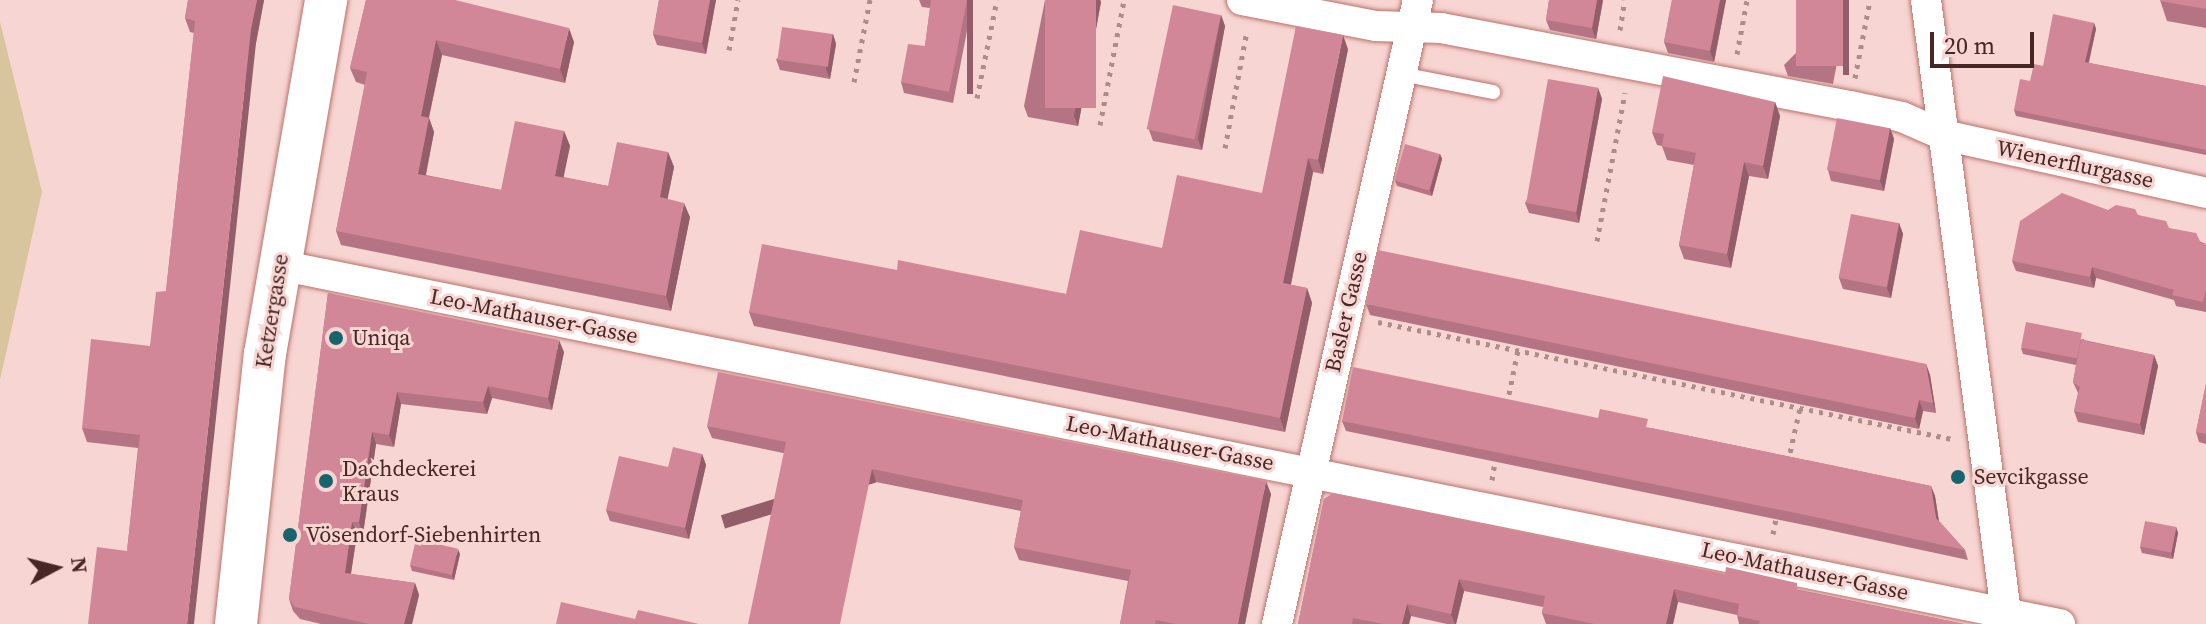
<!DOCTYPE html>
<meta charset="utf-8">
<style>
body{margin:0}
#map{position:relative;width:2206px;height:624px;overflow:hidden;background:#f7d5d2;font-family:"Source Serif 4",serif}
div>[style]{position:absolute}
.green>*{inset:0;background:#d8c59e}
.path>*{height:5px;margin-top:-2.5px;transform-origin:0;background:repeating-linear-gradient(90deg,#ad8c8a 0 4px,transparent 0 10px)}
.roads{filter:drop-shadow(0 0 2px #bb716b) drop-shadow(0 0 2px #bb716b)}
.lane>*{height:14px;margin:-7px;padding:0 7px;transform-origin:7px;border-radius:7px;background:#fff}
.street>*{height:30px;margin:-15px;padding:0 15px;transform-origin:15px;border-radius:15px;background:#fff}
.secondary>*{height:42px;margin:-21px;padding:0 21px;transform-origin:21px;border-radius:21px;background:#fff}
.wall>*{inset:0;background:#b57483}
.shaded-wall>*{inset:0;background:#935e6a;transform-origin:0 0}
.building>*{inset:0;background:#d28798;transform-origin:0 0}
.dots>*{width:22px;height:22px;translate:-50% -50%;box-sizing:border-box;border:4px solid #f7d5d2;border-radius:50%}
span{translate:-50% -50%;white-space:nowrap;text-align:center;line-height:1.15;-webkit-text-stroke:6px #f7d5d2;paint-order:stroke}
.street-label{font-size:22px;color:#462725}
.poi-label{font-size:22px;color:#462725}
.left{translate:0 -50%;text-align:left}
.north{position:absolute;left:16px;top:528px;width:80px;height:80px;-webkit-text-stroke:6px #f7d5d2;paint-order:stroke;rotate:83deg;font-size:22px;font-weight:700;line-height:32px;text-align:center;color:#462725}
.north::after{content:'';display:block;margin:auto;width:28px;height:36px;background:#462725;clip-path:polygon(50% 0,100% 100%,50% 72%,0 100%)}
.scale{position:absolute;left:1930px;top:32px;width:104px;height:36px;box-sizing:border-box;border:4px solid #462725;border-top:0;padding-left:10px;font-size:24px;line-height:28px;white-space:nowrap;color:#462725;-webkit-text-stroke:6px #f7d5d2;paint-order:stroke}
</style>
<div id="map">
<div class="green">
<i style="clip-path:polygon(0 22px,42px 192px,0 380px)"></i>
</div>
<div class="path">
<i style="left:1620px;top:30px;width:30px;rotate:-81deg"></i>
<i style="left:729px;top:50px;width:51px;rotate:-79.8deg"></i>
<i style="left:1737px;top:54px;width:55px;rotate:-79.5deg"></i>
<i style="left:1855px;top:78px;width:79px;rotate:-79.1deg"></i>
<i style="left:854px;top:82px;width:84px;rotate:-79deg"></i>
<i style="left:977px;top:98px;width:100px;rotate:-78.5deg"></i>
<i style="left:1100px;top:125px;width:127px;rotate:-79.1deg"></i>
<i style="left:1225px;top:148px;width:119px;rotate:-79.4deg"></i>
<i style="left:1597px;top:241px;width:151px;rotate:-79.3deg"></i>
<i style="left:1378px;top:322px;width:586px;rotate:11.52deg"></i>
<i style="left:1507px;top:404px;width:55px;rotate:-78.5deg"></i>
<i style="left:1788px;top:462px;width:55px;rotate:-77.5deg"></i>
<i style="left:1492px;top:480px;width:19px;rotate:-81deg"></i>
<i style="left:1773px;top:534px;width:15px;rotate:-79deg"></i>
</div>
<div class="roads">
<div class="lane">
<i style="left:1401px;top:74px;width:94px;rotate:11.1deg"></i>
</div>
<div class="street">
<i style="left:1242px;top:0;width:136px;rotate:11deg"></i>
<i style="left:1376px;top:26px;width:65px;rotate:1.8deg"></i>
<i style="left:1441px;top:28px;width:416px;rotate:10.8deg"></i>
<i style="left:1850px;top:106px;width:53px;rotate:11.9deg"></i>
<i style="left:1902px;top:117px;width:45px;rotate:23.7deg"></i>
<i style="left:1943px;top:135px;width:269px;rotate:12.4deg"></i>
<i style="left:1926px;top:0;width:618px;rotate:82.56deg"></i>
<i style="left:279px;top:265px;width:1817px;rotate:11.4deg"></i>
<i style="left:1277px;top:624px;width:640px;rotate:-77.27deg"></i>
</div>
<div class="secondary">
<i style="left:236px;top:624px;width:272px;rotate:-83.9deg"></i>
<i style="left:265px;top:354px;width:359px;rotate:-80.2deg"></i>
</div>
</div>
<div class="wall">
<i style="clip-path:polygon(188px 0,264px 0,256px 43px,127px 551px,138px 448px,87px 442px,82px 428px,150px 346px,166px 291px,194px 33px,190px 32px,185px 18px)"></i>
<i style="clip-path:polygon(366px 0,574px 42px,565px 83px,442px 55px,429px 118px,434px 132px,426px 175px,501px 190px,564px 131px,570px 146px,563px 177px,608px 186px,668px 152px,674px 167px,667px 199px,690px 217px,671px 311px,341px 245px,336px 231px,365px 85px,356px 82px,350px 68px)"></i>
<i style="clip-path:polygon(659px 0,716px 0,706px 54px,657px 45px,653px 34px)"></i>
<i style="clip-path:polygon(919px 0,973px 0,953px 103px,904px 93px,901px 82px,925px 46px,930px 8px,922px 7px)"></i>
<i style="clip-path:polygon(1045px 0,1100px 0,1101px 2px,1078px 126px,1028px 117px,1024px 106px)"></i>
<i style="clip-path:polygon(1549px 0,1603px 0,1596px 39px,1550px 30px,1546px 20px)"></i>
<i style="clip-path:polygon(1672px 0,1726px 0,1714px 62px,1668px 53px,1664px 42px)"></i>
<i style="clip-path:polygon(1849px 0,1833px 84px,1788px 76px,1784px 65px)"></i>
<i style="clip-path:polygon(2160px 0,2206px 0,2206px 28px,2167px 21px)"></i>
<i style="clip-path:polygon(1221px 15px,1225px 26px,1202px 150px,1153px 141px,1149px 130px)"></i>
<i style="clip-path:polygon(2094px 23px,2096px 29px,2089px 63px,2206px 86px,2206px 155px,2016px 116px,2014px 110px,2030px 81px,2043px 66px)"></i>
<i style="clip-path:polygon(833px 34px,836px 44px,830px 79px,780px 70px,776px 59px)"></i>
<i style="clip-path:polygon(1348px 49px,1323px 174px,1313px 172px,1291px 285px,1307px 288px,1312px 303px,1285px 432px,754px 326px,749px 312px,897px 270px,1066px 294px,1162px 248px,1262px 193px)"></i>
<i style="clip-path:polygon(1598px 88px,1602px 99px,1579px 223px,1529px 213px,1525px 203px)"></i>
<i style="clip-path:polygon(1775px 102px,1780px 116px,1768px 179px,1749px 176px,1731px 268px,1684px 259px,1679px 245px,1694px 165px,1667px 160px,1662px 146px,1657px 145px,1652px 132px)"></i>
<i style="clip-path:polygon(1890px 128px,1894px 139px,1884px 191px,1831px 181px,1828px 170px)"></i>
<i style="clip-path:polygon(1440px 154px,1442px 159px,1432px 196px,1397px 186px,1395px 181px)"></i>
<i style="clip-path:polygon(2108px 210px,2138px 215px,2206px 244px,2206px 312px,2176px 306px,2174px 300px,2096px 278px,2094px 288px,2016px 271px,2012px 261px)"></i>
<i style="clip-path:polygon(1899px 223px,1903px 234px,1891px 298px,1843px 289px,1839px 278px)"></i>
<i style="clip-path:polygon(328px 293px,564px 352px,552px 410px,492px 398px,487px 414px,401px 404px,394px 447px,376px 444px,363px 534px,357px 534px,351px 574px,415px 583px,419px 595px,412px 624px,321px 624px,300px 619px,293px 611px,289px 599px)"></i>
<i style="clip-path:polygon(1366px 304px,1926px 364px,1930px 375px,1936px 413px,1923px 411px,1919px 429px,1370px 315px)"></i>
<i style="clip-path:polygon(2084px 339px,2084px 340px,2154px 355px,2158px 366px,2144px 435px,2078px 422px,2074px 411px,2078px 393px,2073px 382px,2076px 365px,2023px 354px,2021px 348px)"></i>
<i style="clip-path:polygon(2206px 384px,2206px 444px,2199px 442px,2196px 432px)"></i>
<i style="clip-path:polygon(1342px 421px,1651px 428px,1931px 486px,1935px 496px,1939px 521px,1965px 550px,1968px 560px,1819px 528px,1346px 431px)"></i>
<i style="clip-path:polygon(707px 426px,1271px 494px,1245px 624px,1120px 624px,1128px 581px,1019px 560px,1014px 547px,1021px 511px,876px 482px,783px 453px,712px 438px)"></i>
<i style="clip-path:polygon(702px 454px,706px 465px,689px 539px,610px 521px,606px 510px,668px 467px)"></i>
<i style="clip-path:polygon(1324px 499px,1800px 590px,1964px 624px,1739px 624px,1737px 615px,1678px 602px,1673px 624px,1546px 624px,1542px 613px,1543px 607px,1464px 591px,1456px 624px,1447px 624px,1411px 616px,1409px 624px,1298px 624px)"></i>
<i style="clip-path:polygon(2176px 527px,2178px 533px,2173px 559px,2142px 553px,2140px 547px)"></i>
<i style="clip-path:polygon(460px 554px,454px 580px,412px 571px,410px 565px)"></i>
</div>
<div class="shaded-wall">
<i style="clip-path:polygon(257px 0,264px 0,256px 43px,194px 624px,187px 624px,251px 29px)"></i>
<i style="clip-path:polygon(710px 0,716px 0,706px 54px,702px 43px)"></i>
<i style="left:967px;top:0;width:6px;height:94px"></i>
<i style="clip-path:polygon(1096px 0,1100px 0,1101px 2px,1078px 126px,1074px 116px)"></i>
<i style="clip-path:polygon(1597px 0,1603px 0,1596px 39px,1592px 28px)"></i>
<i style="clip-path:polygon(1720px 0,1726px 0,1714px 62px,1710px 51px)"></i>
<i style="left:1843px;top:0;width:6px;height:75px"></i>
<i style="clip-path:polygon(1221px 15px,1225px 26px,1202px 150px,1198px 139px)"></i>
<i style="clip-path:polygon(2094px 23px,2096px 29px,2087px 68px,2085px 62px)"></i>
<i style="clip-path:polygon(569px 28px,574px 42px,565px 83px,560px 69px)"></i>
<i style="clip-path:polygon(833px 34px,836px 44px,830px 79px,826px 69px)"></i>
<i style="clip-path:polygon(1343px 35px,1348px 49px,1323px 174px,1318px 160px)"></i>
<i style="clip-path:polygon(436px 40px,442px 55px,426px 130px,421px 116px)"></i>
<i style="clip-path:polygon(1598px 88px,1602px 99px,1579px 223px,1576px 212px)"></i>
<i style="clip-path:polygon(1775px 102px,1780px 116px,1768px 179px,1763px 166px)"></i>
<i style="clip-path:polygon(429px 118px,434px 132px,423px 188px,418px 174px)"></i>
<i style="clip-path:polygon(1890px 128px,1894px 139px,1884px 191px,1880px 181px)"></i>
<i style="clip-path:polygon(564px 131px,570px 146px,561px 190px,555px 176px)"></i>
<i style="clip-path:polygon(668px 152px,674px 167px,665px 212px,660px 197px)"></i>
<i style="clip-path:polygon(1440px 154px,1442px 159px,1432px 196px,1430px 190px)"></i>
<i style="clip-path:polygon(1308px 158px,1313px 172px,1288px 298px,1283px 283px)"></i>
<i style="clip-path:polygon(1744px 162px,1749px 176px,1731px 268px,1727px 254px)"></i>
<i style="clip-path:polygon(684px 203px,690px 217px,671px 311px,666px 296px)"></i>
<i style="clip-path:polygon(1899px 223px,1903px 234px,1891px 298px,1887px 288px)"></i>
<i style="clip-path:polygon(2092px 267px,2096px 278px,2094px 288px,2090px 277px)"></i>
<i style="clip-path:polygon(1307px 288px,1312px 303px,1285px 432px,1280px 418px)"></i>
<i style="clip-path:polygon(559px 340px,564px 352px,552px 410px,548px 398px)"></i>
<i style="clip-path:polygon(2154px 355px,2158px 366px,2144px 435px,2140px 424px)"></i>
<i style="clip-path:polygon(1926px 364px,1930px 375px,1936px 413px,1933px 403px)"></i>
<i style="clip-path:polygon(488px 386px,492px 398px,487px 414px,483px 402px)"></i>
<i style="clip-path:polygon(397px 392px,401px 404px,394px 447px,389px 435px)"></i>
<i style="clip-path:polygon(1919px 400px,1923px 411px,1919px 429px,1915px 418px)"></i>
<i style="clip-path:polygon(372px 432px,376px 444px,363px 534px,359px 522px)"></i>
<i style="clip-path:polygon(702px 454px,706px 465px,689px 539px,685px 528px)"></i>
<i style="left:872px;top:469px;width:14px;height:158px;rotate:73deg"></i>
<i style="clip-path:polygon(1266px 481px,1271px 494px,1245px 624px,1238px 624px)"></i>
<i style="clip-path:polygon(1931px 486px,1935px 496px,1940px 529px,1936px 518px)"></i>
<i style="clip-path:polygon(352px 522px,357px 534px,349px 585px,345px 573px)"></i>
<i style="clip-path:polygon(2176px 527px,2178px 533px,2173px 559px,2171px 553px)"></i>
<i style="clip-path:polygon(458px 549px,460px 554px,454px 580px,452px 575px)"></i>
<i style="clip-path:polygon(1459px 579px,1464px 591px,1456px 624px,1455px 624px,1451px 614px)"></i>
<i style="clip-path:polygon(415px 583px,419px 595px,412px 624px,404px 624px)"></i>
<i style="clip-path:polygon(1674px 589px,1678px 602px,1673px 624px,1666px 624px)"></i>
<i style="clip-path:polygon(1407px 604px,1411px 616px,1409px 624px,1402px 624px)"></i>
</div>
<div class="building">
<i style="clip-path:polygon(188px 0,257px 0,251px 29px,187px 624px,88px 624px,97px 547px,127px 551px,140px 435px,82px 428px,91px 339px,150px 346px,156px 292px,166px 291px,195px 21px,185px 18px)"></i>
<i style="clip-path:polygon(366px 0,455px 0,569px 28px,560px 69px,436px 40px,421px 116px,429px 118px,418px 174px,501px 190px,515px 121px,564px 131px,555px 176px,608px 186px,617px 142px,668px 152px,660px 197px,684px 203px,666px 296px,336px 231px,367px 72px,350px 68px)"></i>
<i style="clip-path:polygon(659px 0,710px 0,702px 43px,653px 34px)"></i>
<i style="clip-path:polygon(931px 0,967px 0,949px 92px,901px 82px,908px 44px,925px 46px)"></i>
<i style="left:1045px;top:0;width:51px;height:108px"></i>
<i style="clip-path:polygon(1549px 0,1597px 0,1592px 28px,1546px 20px)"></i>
<i style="clip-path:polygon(1672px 0,1720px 0,1710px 51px,1664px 42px)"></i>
<i style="left:1796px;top:0;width:47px;height:66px"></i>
<i style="clip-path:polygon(2160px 0,2206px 0,2206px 9px,2160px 1px)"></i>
<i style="left:1173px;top:5px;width:49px;height:127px;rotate:12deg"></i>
<i style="clip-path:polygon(2053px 14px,2094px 23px,2085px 62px,2206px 86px,2206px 150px,2014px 110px,2020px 79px,2030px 81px,2034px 64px,2043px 66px)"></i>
<i style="clip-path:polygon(1296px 26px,1343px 35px,1318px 160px,1308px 158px,1283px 283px,1307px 288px,1280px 418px,749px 312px,762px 244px,897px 270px,898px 260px,1066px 294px,1080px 230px,1162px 248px,1177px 175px,1262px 193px)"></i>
<i style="left:782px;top:27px;width:51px;height:33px;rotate:8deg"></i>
<i style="clip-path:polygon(1663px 76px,1775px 102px,1763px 166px,1744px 162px,1727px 254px,1679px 245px,1696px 153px,1662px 146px,1664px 134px,1652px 132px)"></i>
<i style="left:1548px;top:79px;width:51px;height:126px;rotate:10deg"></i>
<i style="left:1837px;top:118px;width:54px;height:53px;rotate:11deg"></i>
<i style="left:1405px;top:144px;width:36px;height:38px;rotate:16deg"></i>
<i style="clip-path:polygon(2062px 193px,2108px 210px,2116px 205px,2135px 209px,2138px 215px,2166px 221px,2169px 228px,2196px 233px,2201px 243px,2206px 244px,2206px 289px,2203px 302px,2172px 295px,2174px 290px,2092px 267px,2090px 277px,2012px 261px,2020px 221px)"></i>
<i style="left:1851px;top:214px;width:49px;height:65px;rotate:11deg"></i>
<i style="clip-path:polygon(1378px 250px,1926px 364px,1933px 403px,1919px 400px,1915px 418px,1366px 304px)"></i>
<i style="clip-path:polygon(328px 293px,559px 340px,548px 398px,488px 386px,483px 402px,397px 392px,389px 435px,372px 432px,359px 522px,352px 522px,345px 573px,415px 583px,404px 624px,369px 624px,295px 607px,289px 599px)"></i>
<i style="left:2026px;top:322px;width:57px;height:26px;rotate:11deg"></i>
<i style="clip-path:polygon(2081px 340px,2154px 355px,2140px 424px,2074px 411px,2080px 387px,2073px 382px)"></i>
<i style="clip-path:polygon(1353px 367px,1598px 418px,1600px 409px,1648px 419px,1646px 427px,1931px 486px,1936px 518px,1965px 550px,1815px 517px,1342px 421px)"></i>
<i style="clip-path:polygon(718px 372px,1266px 481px,1238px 624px,1175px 624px,1156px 620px,1155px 624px,1120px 624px,1131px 570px,1014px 547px,1023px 500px,872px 469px,840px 624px,748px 624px,786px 442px,707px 426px)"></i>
<i style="clip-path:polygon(2206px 384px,2206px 434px,2196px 432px)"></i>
<i style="clip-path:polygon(673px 447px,702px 454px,685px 528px,606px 510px,619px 456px,668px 467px)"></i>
<i style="clip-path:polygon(1333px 493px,1725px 574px,1726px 567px,1797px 583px,1797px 590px,1964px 624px,1759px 624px,1760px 621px,1737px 616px,1739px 604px,1674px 589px,1666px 624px,1594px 624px,1542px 613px,1545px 596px,1459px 579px,1451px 614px,1407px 604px,1402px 624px,1383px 624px,1353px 618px,1352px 624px,1298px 624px,1324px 499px)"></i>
<i style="left:2145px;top:521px;width:32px;height:26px;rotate:11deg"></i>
<i style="left:416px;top:539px;width:43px;height:27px;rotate:13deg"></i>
<i style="clip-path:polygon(561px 602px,635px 619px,638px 610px,699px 624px,556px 624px)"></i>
</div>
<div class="dots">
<i style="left:336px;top:338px;background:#17646c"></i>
<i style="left:1958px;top:477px;background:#17646c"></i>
<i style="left:326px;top:481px;background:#17646c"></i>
<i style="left:290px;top:535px;background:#17646c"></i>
</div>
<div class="street-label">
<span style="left:2075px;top:164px;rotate:12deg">Wienerflurgasse</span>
<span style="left:272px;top:311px;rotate:-81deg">Ketzergasse</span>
<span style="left:1346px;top:312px;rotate:-77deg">Basler Gasse</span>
<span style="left:534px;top:316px;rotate:11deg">Leo-Mathauser-Gasse</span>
<span style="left:1170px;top:443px;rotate:11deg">Leo-Mathauser-Gasse</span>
<span style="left:1805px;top:571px;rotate:12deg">Leo-Mathauser-Gasse</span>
</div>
<div class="poi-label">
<span class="left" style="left:352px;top:338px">Uniqa</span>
<span class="left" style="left:342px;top:481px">Dachdeckerei<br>Kraus</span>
<span class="left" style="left:1974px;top:477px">Sevcikgasse</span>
<span class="left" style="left:306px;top:535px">Vösendorf-Siebenhirten</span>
</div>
<div class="north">N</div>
<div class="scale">20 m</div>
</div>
